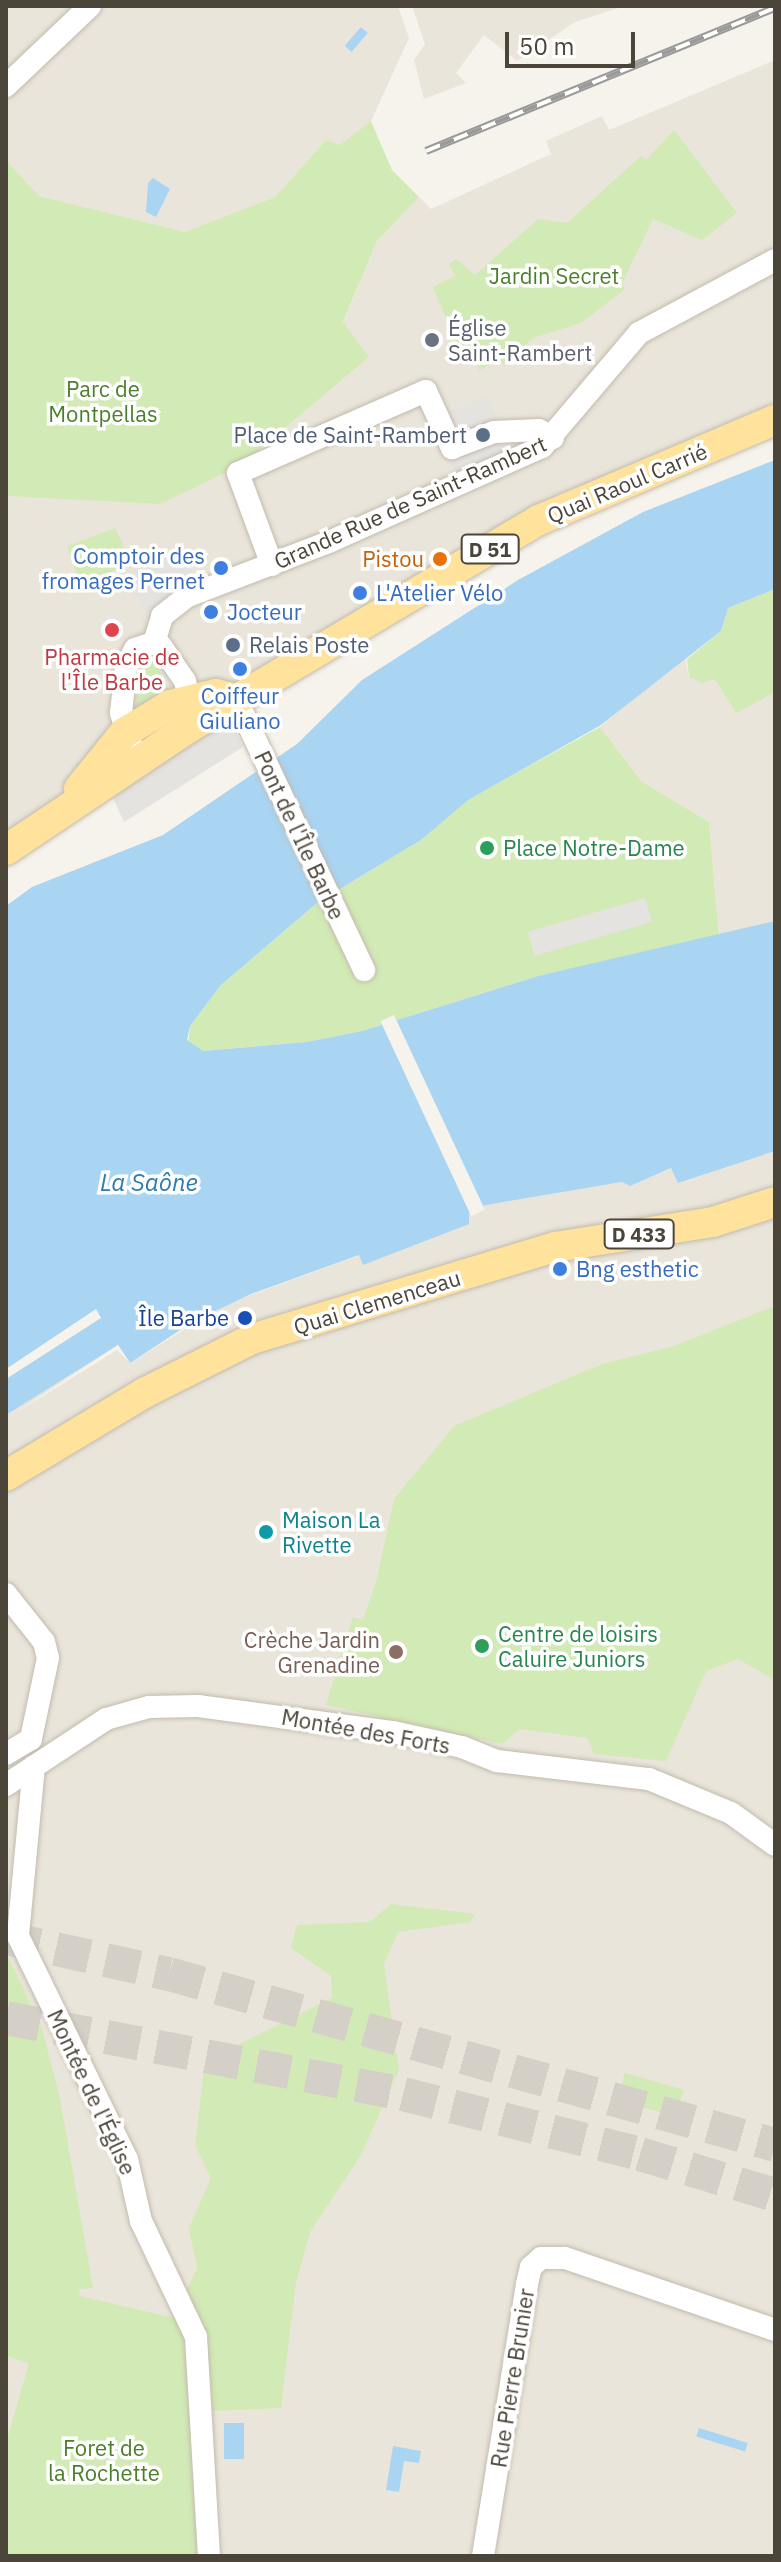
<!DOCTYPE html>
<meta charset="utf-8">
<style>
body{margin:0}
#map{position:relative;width:781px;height:2562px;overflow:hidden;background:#f6f3ec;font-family:"IBM Plex Sans",sans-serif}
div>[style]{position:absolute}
.residential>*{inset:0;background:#eae5da}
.green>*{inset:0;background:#d2eab5;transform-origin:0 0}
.parking>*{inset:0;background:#e5e3e0;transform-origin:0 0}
.water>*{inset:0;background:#a9d4f2;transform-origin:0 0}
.pier>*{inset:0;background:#f6f3ec;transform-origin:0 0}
.highway-tunnel>*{height:34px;margin-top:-17px;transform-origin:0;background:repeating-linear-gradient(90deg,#d4d0c8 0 34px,transparent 0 51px)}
.roads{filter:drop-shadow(0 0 2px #c2bbae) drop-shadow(0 0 2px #c2bbae)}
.minor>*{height:22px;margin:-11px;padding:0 11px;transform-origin:11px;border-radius:11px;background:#fff}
.major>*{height:30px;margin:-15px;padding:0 15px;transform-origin:15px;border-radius:15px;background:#ffe39c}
.rail>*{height:8px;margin-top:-4px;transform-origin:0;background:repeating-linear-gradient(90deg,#fff 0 15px,#9a9a9a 0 30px);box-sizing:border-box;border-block:2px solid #9a9a9a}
.dots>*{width:22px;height:22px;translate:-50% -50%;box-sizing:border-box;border:4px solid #fff;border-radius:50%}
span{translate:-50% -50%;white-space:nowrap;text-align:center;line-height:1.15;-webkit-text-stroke:7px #fff;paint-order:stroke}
.shield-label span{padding:2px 6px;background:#fff;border:2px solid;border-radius:6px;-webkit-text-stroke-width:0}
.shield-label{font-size:20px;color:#4b4439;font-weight:700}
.park-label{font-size:22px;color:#4a7f2a}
.worship-label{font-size:22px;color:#5b616d}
.left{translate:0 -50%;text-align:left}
.service-label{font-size:22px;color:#4e5e75}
.right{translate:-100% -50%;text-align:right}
.street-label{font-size:22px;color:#4b4439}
.shop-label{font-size:22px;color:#366cbe}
.food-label{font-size:22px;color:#c56008}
.health-label{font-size:22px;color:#be3a42}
.leisure-label{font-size:22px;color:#27864d}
.transit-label{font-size:22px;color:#164399}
.culture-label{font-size:22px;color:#0d838f}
.education-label{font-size:22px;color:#785e54}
.water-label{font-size:24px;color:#2e7ab2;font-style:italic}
.frame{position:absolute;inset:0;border:8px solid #4b4439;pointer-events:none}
.scale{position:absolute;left:505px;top:32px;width:130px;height:36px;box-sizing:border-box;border:4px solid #4b4439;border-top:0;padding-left:10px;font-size:24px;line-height:28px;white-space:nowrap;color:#4b4439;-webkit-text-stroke:6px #fff;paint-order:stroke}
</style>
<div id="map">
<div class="residential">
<i style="clip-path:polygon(6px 6px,398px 6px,409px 38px,371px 121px,340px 146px,326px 140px,275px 197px,185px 233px,39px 196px,6px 160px)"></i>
<i style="clip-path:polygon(412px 6px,625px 6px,575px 22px,517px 61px,484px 35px,456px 73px,466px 83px,424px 99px,414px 60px,425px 44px)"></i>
<i style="clip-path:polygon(775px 60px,775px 407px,532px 514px,6px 833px,6px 496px,61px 498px,343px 323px,377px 241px,419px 197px,431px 209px,551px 154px,546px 141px,602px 116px,609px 130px)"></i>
<i style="clip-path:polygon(775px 605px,775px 921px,719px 937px,709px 822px,641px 781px,600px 727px,685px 656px,689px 677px)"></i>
<i style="clip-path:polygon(775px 1151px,775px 2556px,6px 2556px,6px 1415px,118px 1345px,130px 1363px,226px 1304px,360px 1255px,363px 1264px,468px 1208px,622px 1182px,630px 1186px,672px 1168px,678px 1182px)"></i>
</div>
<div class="green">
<i style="clip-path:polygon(371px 121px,392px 170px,419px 197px,377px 241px,343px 322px,369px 357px,239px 466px,160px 504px,6px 496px,6px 160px,39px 196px,185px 232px,275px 197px,326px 140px,340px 145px)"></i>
<i style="clip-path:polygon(674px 130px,737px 213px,702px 240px,653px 219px,622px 283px,625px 289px,581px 323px,533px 338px,503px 365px,500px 360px,479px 370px,475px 359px,465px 363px,433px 287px,455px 276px,449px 264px,456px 259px,475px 275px,538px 219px,567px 223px,641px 156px,646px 160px)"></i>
<i style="clip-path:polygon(115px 528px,131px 561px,82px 589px,67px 546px)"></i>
<i style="clip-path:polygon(775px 589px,775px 692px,736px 713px,715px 679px,703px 683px,689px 677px,687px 659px,721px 631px,728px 608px)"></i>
<i style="clip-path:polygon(148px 659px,154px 660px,170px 692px,135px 710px,142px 663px)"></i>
<i style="clip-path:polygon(600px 727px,641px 781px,709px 822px,719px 937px,538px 976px,362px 1031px,307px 1042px,203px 1051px,188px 1043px,190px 1026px,221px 985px,318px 902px,421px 840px,467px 800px)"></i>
<i style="clip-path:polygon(775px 1306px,775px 1680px,738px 1659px,706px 1671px,666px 1761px,594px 1754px,587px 1738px,520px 1729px,502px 1744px,326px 1705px,353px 1617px,363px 1620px,376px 1582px,394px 1499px,454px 1426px,602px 1364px,674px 1346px)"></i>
<i style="clip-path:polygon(391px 1904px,475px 1914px,470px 1922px,398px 1932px,384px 1964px,399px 2070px,361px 2155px,310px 2232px,296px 2282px,281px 2408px,213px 2411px,201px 2321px,186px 2292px,197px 2268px,189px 2228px,211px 2178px,195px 2145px,205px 2061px,332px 1998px,331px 1976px,291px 1948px,297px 1925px,370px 1922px)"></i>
<i style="clip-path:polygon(6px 1953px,41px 2025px,60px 2098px,93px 2288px,79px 2289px,80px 2296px,183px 2320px,203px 2556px,6px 2556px,6px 2443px,29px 2363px,6px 2356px)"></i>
<i style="left:625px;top:2073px;width:61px;height:28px;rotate:16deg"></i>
</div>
<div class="parking">
<i style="clip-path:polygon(487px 396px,501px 428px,530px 440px,455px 473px,432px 420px)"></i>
<i style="clip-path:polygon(184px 547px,197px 586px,148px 619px,124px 573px)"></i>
<i style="clip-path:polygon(230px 721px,243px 747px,124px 822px,109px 790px)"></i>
<i style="left:645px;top:898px;width:25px;height:122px;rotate:74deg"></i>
</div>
<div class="water">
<i style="left:361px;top:27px;width:9px;height:25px;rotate:41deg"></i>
<i style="clip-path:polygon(153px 178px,170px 189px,156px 217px,146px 212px,148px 183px)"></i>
<i style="clip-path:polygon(775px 460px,775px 589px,728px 608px,721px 631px,601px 725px,468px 800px,421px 840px,318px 902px,221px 985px,190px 1026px,187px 1040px,203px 1051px,307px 1042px,362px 1031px,538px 976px,775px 921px,775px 1151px,678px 1183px,671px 1168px,630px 1186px,622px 1182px,469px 1208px,469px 1224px,363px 1265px,359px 1255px,251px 1294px,194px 1321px,130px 1363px,118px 1345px,6px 1415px,6px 906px,32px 887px,163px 835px,297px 744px,362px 680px,518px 580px,643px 512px)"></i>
<i style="left:224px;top:2423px;width:20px;height:36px"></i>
<i style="left:699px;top:2428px;width:51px;height:9px;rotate:17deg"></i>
<i style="clip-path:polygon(393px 2446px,421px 2451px,419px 2463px,404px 2461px,399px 2492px,386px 2490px)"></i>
</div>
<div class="pier">
<i style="left:394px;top:1015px;width:215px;height:15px;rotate:65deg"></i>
<i style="clip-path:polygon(96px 1309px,101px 1318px,6px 1379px,6px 1369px)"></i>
<i style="clip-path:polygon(118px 1345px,130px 1363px,117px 1350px,6px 1419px)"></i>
</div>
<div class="highway-tunnel">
<i style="left:6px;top:1938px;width:167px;rotate:12.5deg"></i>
<i style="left:169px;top:1974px;width:630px;rotate:15.76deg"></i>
<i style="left:6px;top:2018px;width:404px;rotate:10.8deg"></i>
<i style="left:403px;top:2094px;width:244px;rotate:14.2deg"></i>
<i style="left:640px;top:2154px;width:141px;rotate:16.9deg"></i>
</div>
<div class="roads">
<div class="minor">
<i style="left:6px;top:86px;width:116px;rotate:-43.6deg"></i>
<i style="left:272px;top:565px;width:98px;rotate:-110.3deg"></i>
<i style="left:238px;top:473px;width:205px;rotate:-23.6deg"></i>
<i style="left:426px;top:391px;width:63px;rotate:65.5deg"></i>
<i style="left:452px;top:448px;width:45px;rotate:-20.9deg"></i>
<i style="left:494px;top:432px;width:45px;rotate:-2.5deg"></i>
<i style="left:539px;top:430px;width:16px;rotate:30deg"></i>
<i style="left:154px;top:643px;width:28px;rotate:-73deg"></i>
<i style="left:162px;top:616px;width:33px;rotate:-38deg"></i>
<i style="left:188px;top:596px;width:153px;rotate:-21deg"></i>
<i style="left:331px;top:541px;width:231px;rotate:-24deg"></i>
<i style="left:542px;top:447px;width:150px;rotate:-49.6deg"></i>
<i style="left:639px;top:333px;width:154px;rotate:-28.2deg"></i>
<i style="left:236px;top:699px;width:300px;rotate:64.7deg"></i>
<i style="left:131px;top:744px;width:33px;rotate:-108deg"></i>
<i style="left:121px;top:713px;width:47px;rotate:-83.9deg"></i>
<i style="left:126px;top:666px;width:19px;rotate:-62deg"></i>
<i style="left:135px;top:649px;width:20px;rotate:-18deg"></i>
<i style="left:154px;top:643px;width:8px;rotate:23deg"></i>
<i style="left:161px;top:646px;width:42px;rotate:55.6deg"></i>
<i style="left:185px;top:681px;width:17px;rotate:77deg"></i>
<i style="left:6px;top:1594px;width:61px;rotate:51.6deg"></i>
<i style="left:44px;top:1642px;width:16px;rotate:76deg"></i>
<i style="left:48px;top:1658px;width:83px;rotate:101.9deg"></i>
<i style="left:31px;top:1739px;width:29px;rotate:149deg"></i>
<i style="left:34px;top:1766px;width:171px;rotate:95.4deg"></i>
<i style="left:18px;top:1936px;width:248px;rotate:64deg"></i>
<i style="left:127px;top:2159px;width:64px;rotate:77.3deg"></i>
<i style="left:141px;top:2221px;width:128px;rotate:64.6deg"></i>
<i style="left:196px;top:2337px;width:219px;rotate:86.6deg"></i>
<i style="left:6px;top:1785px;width:120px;rotate:-33.4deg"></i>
<i style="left:106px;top:1719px;width:45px;rotate:-15.6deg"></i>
<i style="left:149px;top:1707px;width:49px;rotate:-1.2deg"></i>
<i style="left:198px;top:1706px;width:197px;rotate:7.6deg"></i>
<i style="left:393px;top:1732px;width:71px;rotate:12.3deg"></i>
<i style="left:462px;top:1747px;width:38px;rotate:22deg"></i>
<i style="left:497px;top:1761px;width:153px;rotate:6.8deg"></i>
<i style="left:649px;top:1779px;width:89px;rotate:22.5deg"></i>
<i style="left:731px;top:1813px;width:54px;rotate:36deg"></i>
<i style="left:483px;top:2556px;width:276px;rotate:-80.8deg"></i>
<i style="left:527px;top:2284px;width:17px;rotate:-77deg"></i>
<i style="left:531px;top:2267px;width:13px;rotate:-42deg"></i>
<i style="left:541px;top:2258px;width:24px"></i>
<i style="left:565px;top:2258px;width:222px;rotate:18.9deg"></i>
</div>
<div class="major">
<i style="left:79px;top:789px;width:72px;rotate:-51.2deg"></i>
<i style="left:124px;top:733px;width:54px;rotate:-31.3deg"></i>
<i style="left:170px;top:705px;width:47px;rotate:-13.4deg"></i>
<i style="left:216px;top:694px;width:21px;rotate:14deg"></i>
<i style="left:6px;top:850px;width:221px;rotate:-33.8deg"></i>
<i style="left:190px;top:727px;width:406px;rotate:-30.7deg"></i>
<i style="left:539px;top:520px;width:256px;rotate:-23deg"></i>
<i style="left:6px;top:1476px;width:161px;rotate:-31deg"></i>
<i style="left:144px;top:1393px;width:121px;rotate:-26.6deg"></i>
<i style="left:252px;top:1339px;width:317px;rotate:-16.9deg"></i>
<i style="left:555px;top:1247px;width:160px;rotate:-9deg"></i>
<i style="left:713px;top:1222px;width:65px;rotate:-17.9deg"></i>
</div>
</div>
<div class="rail">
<i style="left:426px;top:151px;width:377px;rotate:-22.3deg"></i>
</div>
<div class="dots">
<i style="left:432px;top:340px;background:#6b7280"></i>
<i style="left:483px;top:435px;background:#5c6f8a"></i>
<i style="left:440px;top:559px;background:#e8710a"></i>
<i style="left:221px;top:568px;background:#3f7fe0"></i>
<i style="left:360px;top:593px;background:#3f7fe0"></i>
<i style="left:211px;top:612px;background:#3f7fe0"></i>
<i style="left:112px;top:630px;background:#e0444e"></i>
<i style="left:233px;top:645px;background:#5c6f8a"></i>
<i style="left:240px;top:669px;background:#3f7fe0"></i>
<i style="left:487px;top:848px;background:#2e9e5b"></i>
<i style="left:560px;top:1269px;background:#3f7fe0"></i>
<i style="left:245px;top:1318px;background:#1a4fb4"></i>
<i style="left:266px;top:1532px;background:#0f9aa8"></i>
<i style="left:482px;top:1646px;background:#2e9e5b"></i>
<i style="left:396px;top:1652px;background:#8d6e63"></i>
</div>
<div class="shield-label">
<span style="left:490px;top:549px">D 51</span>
<span style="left:639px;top:1234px">D 433</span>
</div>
<div class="park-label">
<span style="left:554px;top:276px">Jardin Secret</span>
<span style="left:103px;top:401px">Parc de<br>Montpellas</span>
<span style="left:104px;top:2460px">Foret de<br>la Rochette</span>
</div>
<div class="worship-label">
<span class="left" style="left:448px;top:340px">Église<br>Saint-Rambert</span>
</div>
<div class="service-label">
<span class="right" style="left:467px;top:435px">Place de Saint-Rambert</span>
<span class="left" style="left:249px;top:645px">Relais Poste</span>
</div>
<div class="street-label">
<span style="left:627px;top:483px;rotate:-23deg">Quai Raoul Carrié</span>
<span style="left:410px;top:502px;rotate:-24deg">Grande Rue de Saint-Rambert</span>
<span style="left:300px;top:835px;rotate:65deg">Pont de l'Île Barbe</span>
<span style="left:377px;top:1302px;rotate:-17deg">Quai Clemenceau</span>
<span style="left:366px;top:1731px;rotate:10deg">Montée des Forts</span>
<span style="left:92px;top:2092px;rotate:65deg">Montée de l'Église</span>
<span style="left:512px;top:2378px;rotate:-81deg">Rue Pierre Brunier</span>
</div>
<div class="shop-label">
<span class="right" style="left:205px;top:568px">Comptoir des<br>fromages Pernet</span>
<span class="left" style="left:376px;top:593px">L'Atelier Vélo</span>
<span class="left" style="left:227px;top:612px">Jocteur</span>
<span style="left:240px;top:708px">Coiffeur<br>Giuliano</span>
<span class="left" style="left:576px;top:1269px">Bng esthetic</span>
</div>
<div class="food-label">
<span class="right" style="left:424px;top:559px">Pistou</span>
</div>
<div class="health-label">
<span style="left:112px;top:669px">Pharmacie de<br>l'Île Barbe</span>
</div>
<div class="leisure-label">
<span class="left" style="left:503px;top:848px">Place Notre-Dame</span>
<span class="left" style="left:498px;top:1646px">Centre de loisirs<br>Caluire Juniors</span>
</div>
<div class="transit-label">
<span class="right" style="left:229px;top:1318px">Île Barbe</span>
</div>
<div class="culture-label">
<span class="left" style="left:282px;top:1532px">Maison La<br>Rivette</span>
</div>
<div class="education-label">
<span class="right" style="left:380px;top:1652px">Crèche Jardin<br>Grenadine</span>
</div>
<div class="water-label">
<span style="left:149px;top:1183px">La Saône</span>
</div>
<div class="frame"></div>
<div class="scale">50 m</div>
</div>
